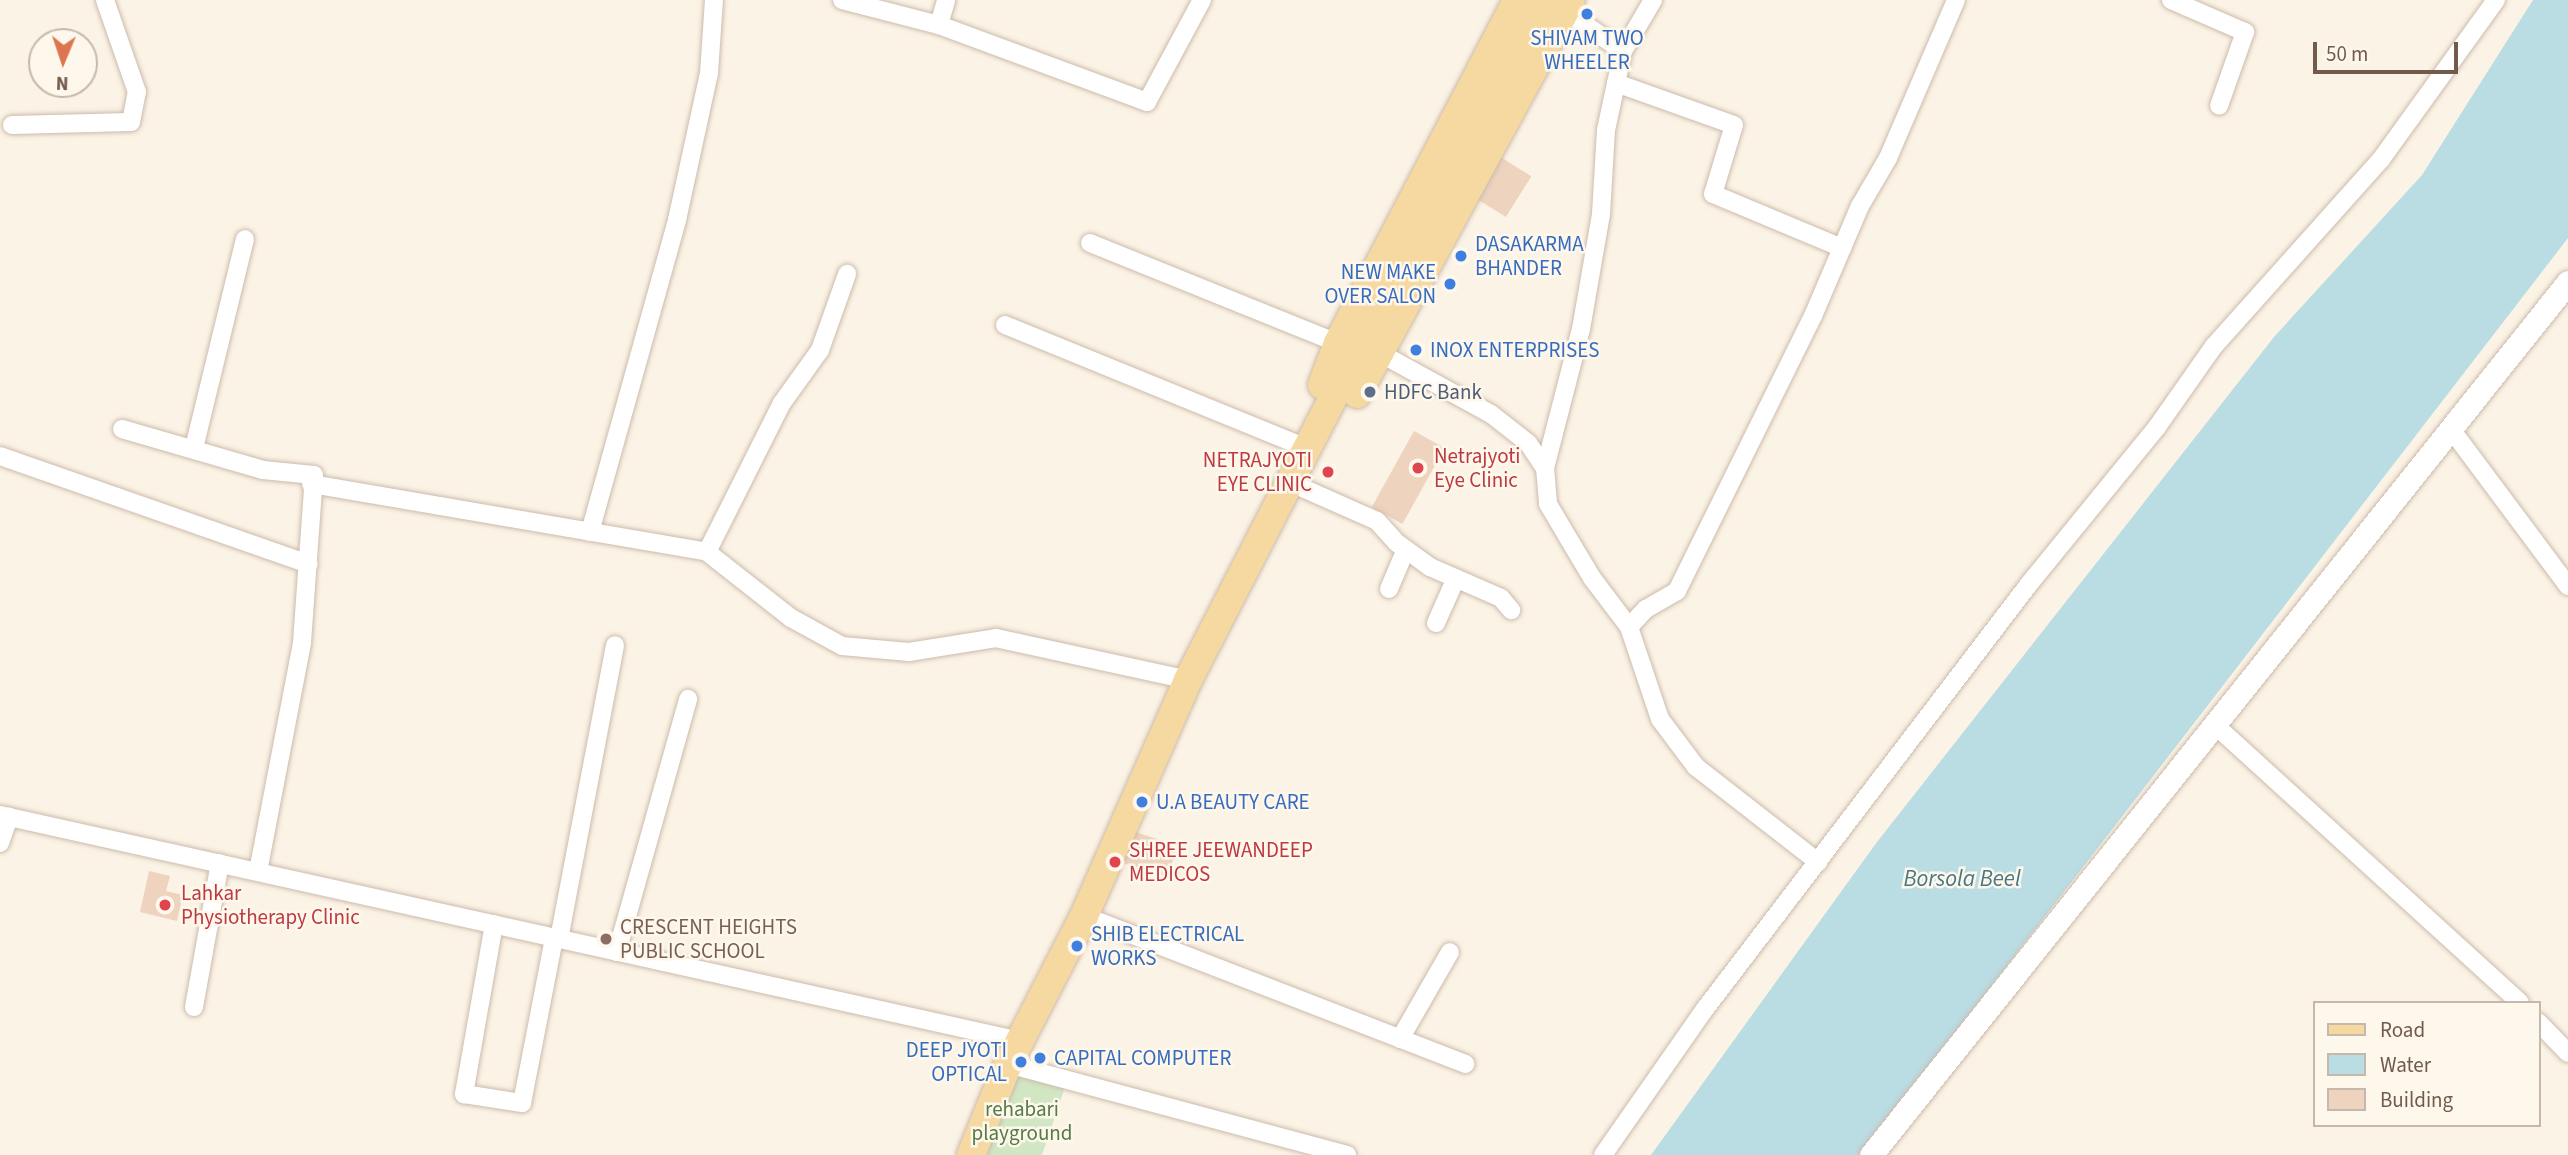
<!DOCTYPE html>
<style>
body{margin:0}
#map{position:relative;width:2568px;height:1155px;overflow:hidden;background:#fbf3e5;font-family:"Source Sans 3",sans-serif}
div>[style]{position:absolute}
.green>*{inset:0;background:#d1e7c4}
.water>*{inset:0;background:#badce3}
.building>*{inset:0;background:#eed3be;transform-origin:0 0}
.roads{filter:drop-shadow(0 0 2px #ccbbac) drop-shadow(0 0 2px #ccbbac)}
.minor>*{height:18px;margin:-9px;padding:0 9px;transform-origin:9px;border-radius:9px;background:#fff}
.tertiary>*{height:23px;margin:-11.5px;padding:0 11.5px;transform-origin:11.5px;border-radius:11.5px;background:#fff}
.primary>*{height:28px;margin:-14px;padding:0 14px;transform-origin:14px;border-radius:14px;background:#f5d9a1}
.dots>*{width:19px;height:19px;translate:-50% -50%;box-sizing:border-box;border:4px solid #fef7eb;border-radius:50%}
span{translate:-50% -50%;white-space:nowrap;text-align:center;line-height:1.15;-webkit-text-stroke:5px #fef7eb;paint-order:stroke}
.shop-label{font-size:21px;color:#366cbe}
.left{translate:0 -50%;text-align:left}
.right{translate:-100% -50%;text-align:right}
.service-label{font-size:21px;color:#4e5e75}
.health-label{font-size:21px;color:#be3a42}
.education-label{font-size:21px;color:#785e54}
.park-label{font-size:21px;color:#557c47}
.water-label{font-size:23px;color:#477884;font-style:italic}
.legend{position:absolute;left:2313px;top:1001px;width:228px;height:126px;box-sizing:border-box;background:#fef7eb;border:2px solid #c6b9ab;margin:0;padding:9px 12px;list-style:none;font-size:21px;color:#725b4c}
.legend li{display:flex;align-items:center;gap:14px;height:35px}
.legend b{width:35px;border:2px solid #c6b9ab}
.north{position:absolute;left:28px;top:28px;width:70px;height:70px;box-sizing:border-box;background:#fef7eb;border:2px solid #c6b9ab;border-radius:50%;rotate:182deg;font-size:19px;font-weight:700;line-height:28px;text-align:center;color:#725b4c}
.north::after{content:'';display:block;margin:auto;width:24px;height:32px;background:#dd7551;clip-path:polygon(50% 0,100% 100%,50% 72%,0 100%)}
.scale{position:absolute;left:2313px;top:42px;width:145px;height:32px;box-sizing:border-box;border:4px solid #725b4c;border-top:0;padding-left:9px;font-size:21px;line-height:24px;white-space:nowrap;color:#725b4c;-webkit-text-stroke:5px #fef7eb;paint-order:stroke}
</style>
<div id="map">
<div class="green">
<i style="clip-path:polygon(1009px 1072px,1065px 1087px,1042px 1155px,977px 1155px)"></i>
</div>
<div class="water">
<i style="clip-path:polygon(2533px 0,2568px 0,2568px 238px,1861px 1155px,1651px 1155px,1877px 842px,2274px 337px,2422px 175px)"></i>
</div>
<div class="building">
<i style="left:1494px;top:153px;width:44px;height:48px;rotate:32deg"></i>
<i style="left:1414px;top:431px;width:35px;height:87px;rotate:29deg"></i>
<i style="left:1132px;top:831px;width:48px;height:33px;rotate:18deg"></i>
<i style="clip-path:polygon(149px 871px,170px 876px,166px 891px,183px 895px,177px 921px,140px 912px)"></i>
</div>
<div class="roads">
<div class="minor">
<i style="left:842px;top:0;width:100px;rotate:14.5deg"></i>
<i style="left:939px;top:25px;width:26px;rotate:-74deg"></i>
<i style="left:2171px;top:0;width:81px;rotate:23.4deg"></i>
<i style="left:2245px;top:32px;width:78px;rotate:109.4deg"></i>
<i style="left:1565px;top:11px;width:70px;rotate:34.6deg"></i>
<i style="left:1623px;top:51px;width:59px;rotate:-59.5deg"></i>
<i style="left:939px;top:25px;width:222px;rotate:20.3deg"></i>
<i style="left:1147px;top:102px;width:116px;rotate:-61.7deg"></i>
<i style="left:1616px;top:83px;width:125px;rotate:19.6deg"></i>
<i style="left:1734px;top:125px;width:72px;rotate:106.9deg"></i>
<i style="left:1713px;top:194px;width:140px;rotate:22.7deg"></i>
<i style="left:12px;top:125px;width:119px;rotate:-1.4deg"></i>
<i style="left:131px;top:122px;width:31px;rotate:-79deg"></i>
<i style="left:137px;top:92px;width:97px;rotate:-109.2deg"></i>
<i style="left:1090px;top:243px;width:267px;rotate:22deg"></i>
<i style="left:1005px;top:325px;width:326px;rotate:22.2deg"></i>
<i style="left:1378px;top:352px;width:129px;rotate:28.8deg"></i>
<i style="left:1491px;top:414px;width:47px;rotate:38.1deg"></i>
<i style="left:1528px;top:443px;width:30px;rotate:56deg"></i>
<i style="left:1545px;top:468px;width:36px;rotate:85deg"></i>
<i style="left:1548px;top:504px;width:86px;rotate:59.3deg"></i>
<i style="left:1592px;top:578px;width:61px;rotate:52.9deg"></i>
<i style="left:1629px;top:627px;width:25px;rotate:-47deg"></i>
<i style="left:1646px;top:609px;width:36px;rotate:-30deg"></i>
<i style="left:1677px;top:591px;width:307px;rotate:-63.7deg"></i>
<i style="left:1813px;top:316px;width:120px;rotate:-66.9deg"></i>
<i style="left:1860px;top:206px;width:56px;rotate:-59.7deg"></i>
<i style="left:1888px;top:158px;width:172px;rotate:-66.7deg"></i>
<i style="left:122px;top:429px;width:147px;rotate:16.2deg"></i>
<i style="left:263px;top:470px;width:51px;rotate:5.6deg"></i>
<i style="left:314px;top:475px;width:168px;rotate:94.1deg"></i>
<i style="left:302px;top:643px;width:233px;rotate:100.9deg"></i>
<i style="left:2451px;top:429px;width:196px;rotate:53.3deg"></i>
<i style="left:194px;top:448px;width:215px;rotate:-76.3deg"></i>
<i style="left:0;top:456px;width:327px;rotate:19.3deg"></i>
<i style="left:1545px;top:468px;width:144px;rotate:-75.5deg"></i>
<i style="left:1581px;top:329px;width:117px;rotate:-80.1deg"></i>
<i style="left:1601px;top:214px;width:84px;rotate:-86.6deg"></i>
<i style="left:1606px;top:130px;width:81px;rotate:-77.9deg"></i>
<i style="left:1289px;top:482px;width:96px;rotate:23.9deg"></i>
<i style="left:1377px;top:521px;width:30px;rotate:48deg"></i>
<i style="left:1397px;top:543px;width:41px;rotate:36deg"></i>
<i style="left:1430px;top:567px;width:77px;rotate:23.6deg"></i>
<i style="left:1501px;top:598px;width:16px;rotate:50deg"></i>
<i style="left:311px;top:484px;width:402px;rotate:9.7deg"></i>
<i style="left:707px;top:552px;width:107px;rotate:38.2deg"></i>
<i style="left:791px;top:618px;width:58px;rotate:28.8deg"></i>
<i style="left:842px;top:646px;width:67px;rotate:5.1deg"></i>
<i style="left:909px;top:652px;width:88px;rotate:-9.1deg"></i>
<i style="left:996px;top:638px;width:197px;rotate:12.3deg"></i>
<i style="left:590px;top:532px;width:324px;rotate:-74.4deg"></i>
<i style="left:677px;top:220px;width:150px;rotate:-77.7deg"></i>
<i style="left:709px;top:73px;width:73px;rotate:-86.1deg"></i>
<i style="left:707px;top:552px;width:167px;rotate:-63.3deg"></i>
<i style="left:782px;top:403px;width:65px;rotate:-54.4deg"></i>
<i style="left:820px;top:350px;width:81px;rotate:-70.4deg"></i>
<i style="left:1389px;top:589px;width:43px;rotate:-67deg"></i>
<i style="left:1436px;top:623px;width:49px;rotate:-66deg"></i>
<i style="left:1629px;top:627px;width:97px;rotate:71.4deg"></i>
<i style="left:1660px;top:719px;width:60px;rotate:53.1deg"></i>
<i style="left:1696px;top:767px;width:155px;rotate:37.9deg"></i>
<i style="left:2216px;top:726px;width:411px;rotate:42.3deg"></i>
<i style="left:0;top:815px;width:1045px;rotate:12.49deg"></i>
<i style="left:0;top:843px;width:28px;rotate:-71deg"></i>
<i style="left:1084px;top:916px;width:409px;rotate:21.2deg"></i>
<i style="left:494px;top:924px;width:173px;rotate:100deg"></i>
<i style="left:464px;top:1094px;width:59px;rotate:8.8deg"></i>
<i style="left:522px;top:1103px;width:168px;rotate:-79deg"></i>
<i style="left:559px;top:939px;width:299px;rotate:-79.2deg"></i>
<i style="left:617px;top:952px;width:263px;rotate:-74.3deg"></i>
<i style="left:194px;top:1007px;width:146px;rotate:-79.8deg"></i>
<i style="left:2538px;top:1022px;width:43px;rotate:45.9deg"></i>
<i style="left:1400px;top:1039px;width:100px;rotate:-60.1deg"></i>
<i style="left:1008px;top:1064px;width:351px;rotate:15deg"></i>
<i style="left:1603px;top:1155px;width:178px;rotate:-55.1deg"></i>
<i style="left:1705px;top:1009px;width:534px;rotate:-52.68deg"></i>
<i style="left:2029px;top:584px;width:203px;rotate:-50.8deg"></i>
<i style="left:2157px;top:427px;width:99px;rotate:-54.9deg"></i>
<i style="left:2214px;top:346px;width:252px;rotate:-48.2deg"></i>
<i style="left:2382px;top:158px;width:195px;rotate:-54.2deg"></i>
</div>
<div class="tertiary">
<i style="left:1871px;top:1155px;width:1117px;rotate:-51.4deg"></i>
</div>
<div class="primary">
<i style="left:1322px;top:385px;width:45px;rotate:-69.1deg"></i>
<i style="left:1338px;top:343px;width:387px;rotate:-62.4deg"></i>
<i style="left:1357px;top:394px;width:448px;rotate:-61.5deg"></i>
<i style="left:971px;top:1155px;width:98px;rotate:-67.9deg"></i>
<i style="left:1008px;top:1064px;width:166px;rotate:-62.8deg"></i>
<i style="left:1084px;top:916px;width:258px;rotate:-66.2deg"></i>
<i style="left:1188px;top:680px;width:372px;rotate:-62.8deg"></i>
<i style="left:1358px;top:349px;width:396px;rotate:-61.7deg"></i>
</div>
</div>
<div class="dots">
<i style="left:1587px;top:14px;background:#3f7fe0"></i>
<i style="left:1461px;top:256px;background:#3f7fe0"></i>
<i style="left:1450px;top:284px;background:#3f7fe0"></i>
<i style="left:1416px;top:350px;background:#3f7fe0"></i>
<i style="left:1370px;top:392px;background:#5c6f8a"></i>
<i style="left:1418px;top:468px;background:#e0444e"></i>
<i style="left:1328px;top:472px;background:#e0444e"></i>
<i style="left:1142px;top:802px;background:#3f7fe0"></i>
<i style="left:1115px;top:862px;background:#e0444e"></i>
<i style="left:165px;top:905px;background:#e0444e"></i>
<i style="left:606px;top:939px;background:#8d6e63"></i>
<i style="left:1077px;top:946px;background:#3f7fe0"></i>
<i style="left:1040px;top:1058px;background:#3f7fe0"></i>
<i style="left:1021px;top:1062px;background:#3f7fe0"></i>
</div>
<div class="shop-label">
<span style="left:1587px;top:50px">SHIVAM TWO<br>WHEELER</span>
<span class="left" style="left:1475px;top:256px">DASAKARMA<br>BHANDER</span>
<span class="right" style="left:1436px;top:284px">NEW MAKE<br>OVER SALON</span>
<span class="left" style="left:1430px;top:350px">INOX ENTERPRISES</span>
<span class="left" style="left:1156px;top:802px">U.A BEAUTY CARE</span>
<span class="left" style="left:1091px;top:946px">SHIB ELECTRICAL<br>WORKS</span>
<span class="right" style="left:1007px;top:1062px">DEEP JYOTI<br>OPTICAL</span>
<span class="left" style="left:1054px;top:1058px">CAPITAL COMPUTER</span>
</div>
<div class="service-label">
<span class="left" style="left:1384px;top:392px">HDFC Bank</span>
</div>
<div class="health-label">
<span class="left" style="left:1434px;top:468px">Netrajyoti<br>Eye Clinic</span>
<span class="right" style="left:1312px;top:472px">NETRAJYOTI<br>EYE CLINIC</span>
<span class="left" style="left:1129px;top:862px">SHREE JEEWANDEEP<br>MEDICOS</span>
<span class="left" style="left:181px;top:905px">Lahkar<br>Physiotherapy Clinic</span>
</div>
<div class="education-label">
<span class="left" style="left:620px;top:939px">CRESCENT HEIGHTS<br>PUBLIC SCHOOL</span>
</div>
<div class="park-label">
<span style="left:1022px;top:1121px">rehabari<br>playground</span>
</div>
<div class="water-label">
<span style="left:1962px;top:879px">Borsola Beel</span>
</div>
<ul class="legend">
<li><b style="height:9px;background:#f5d9a1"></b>Road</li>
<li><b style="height:19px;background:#badce3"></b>Water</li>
<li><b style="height:19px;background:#eed3be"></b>Building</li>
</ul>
<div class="north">N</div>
<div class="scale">50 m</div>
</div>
